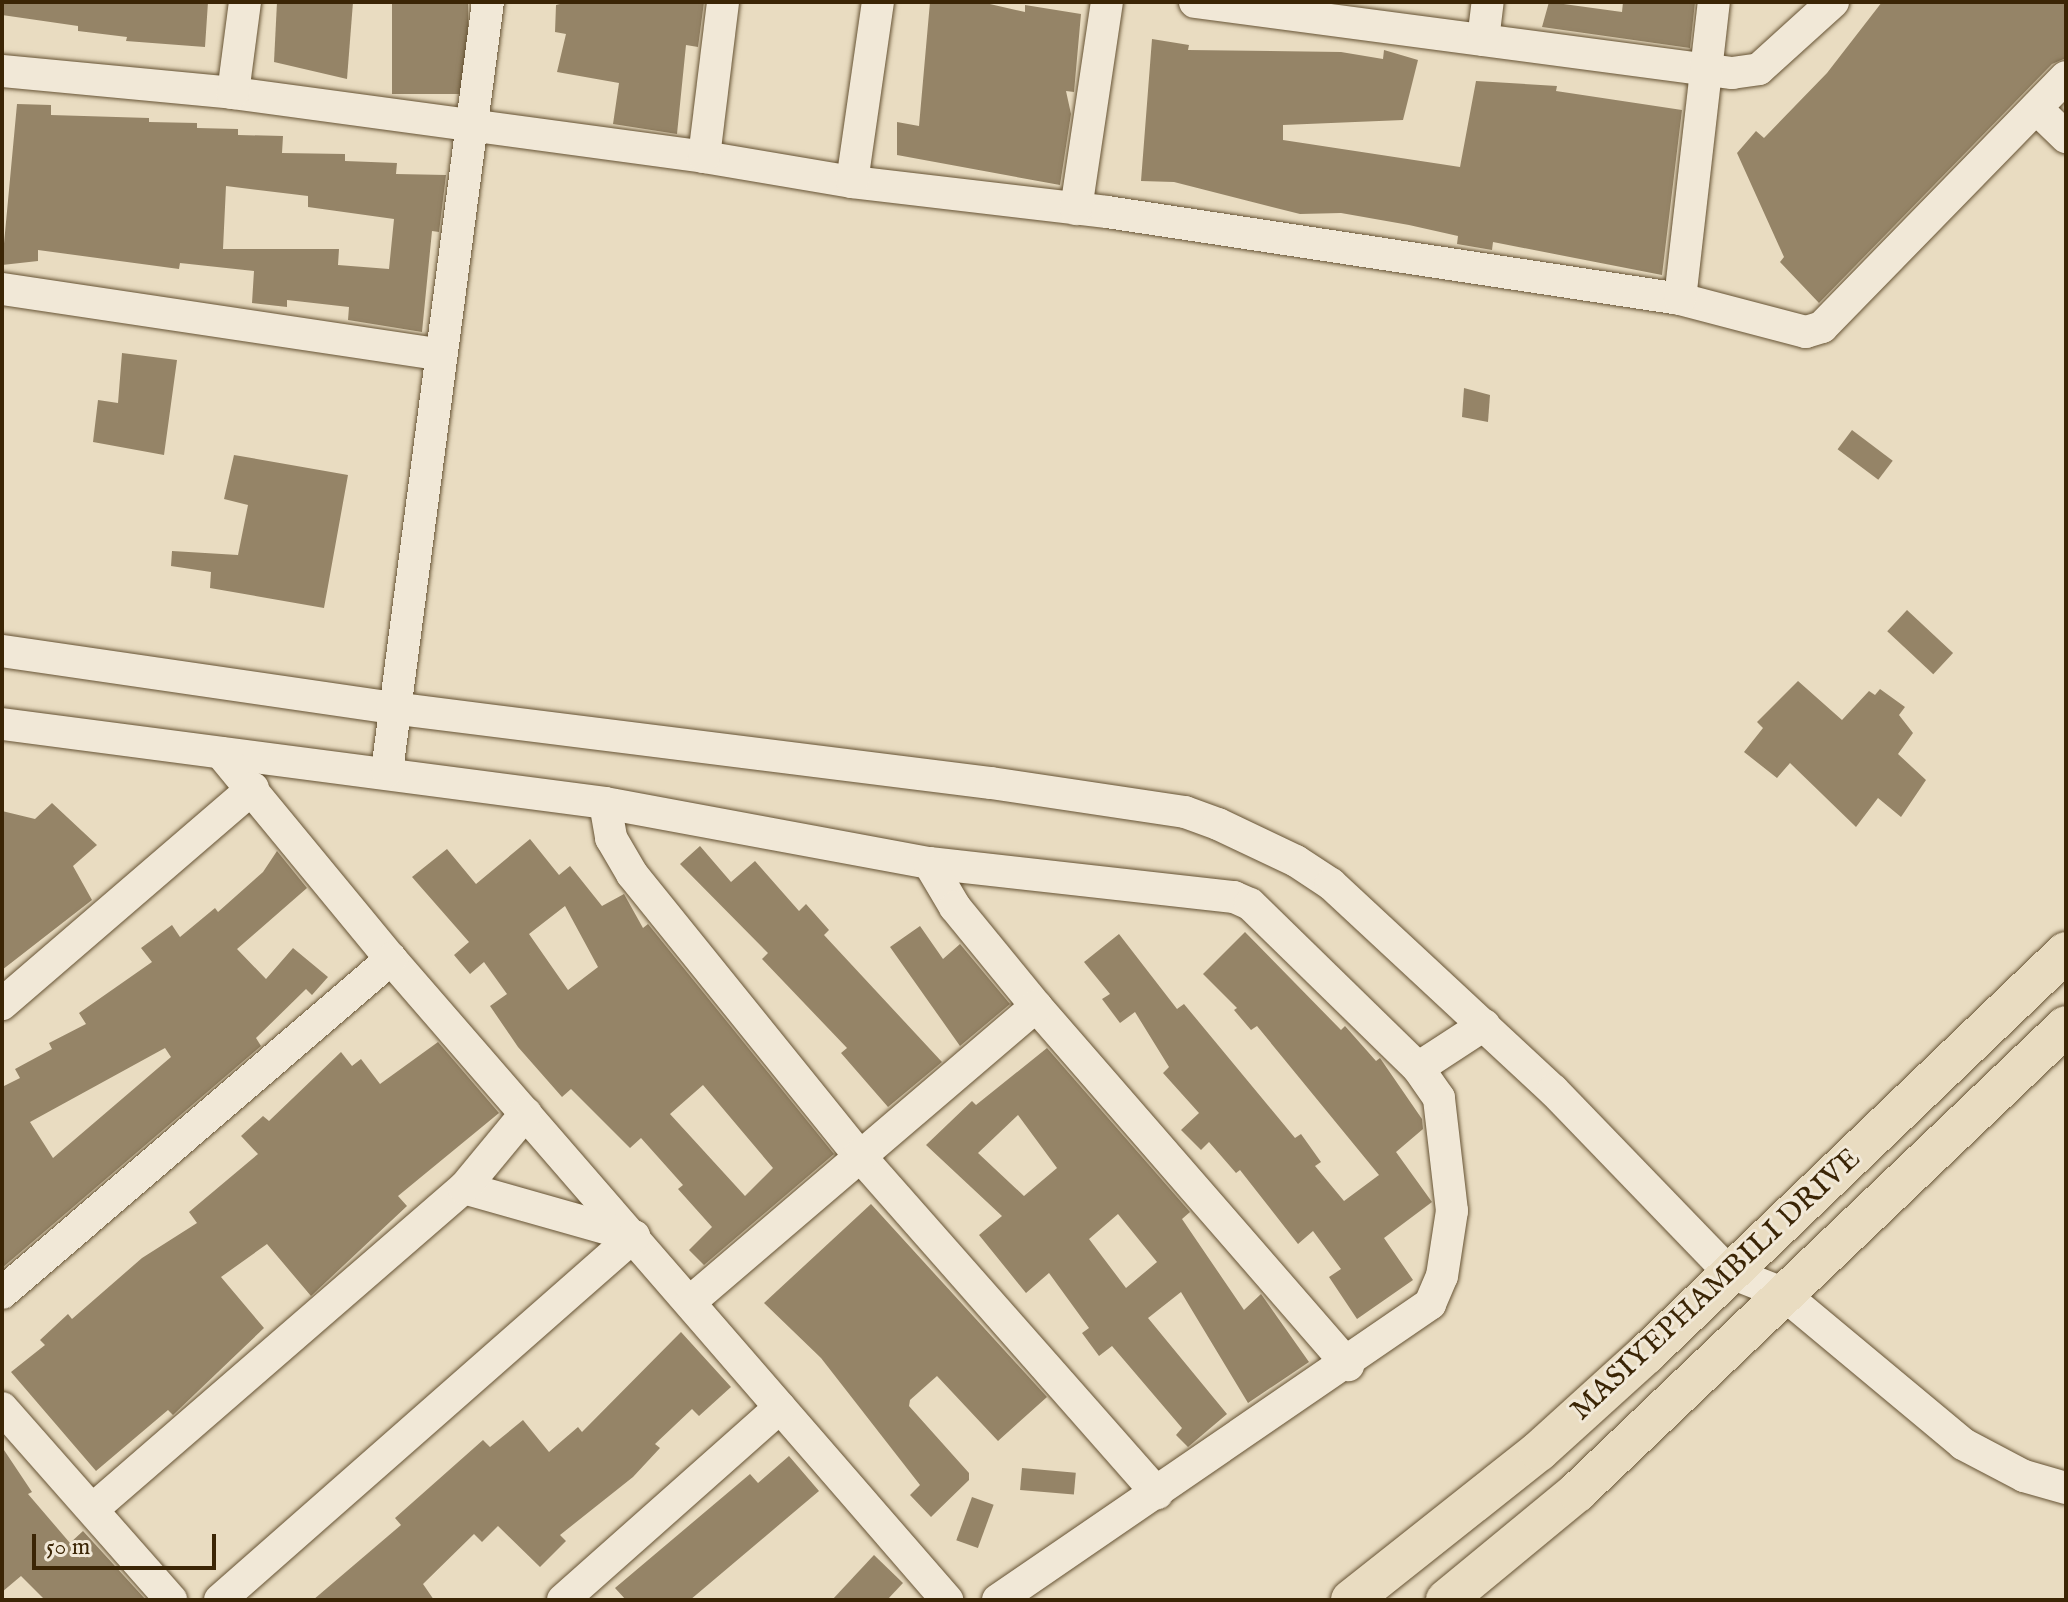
<!DOCTYPE html>
<style>
body{margin:0}
#map{position:relative;width:2068px;height:1602px;overflow:hidden;background:#e9dcc1;font-family:"IM FELL English",serif}
div>[style]{position:absolute}
.building>*{inset:0;background:#958467;transform-origin:0 0}
.roads{filter:drop-shadow(0 0 2px #665334) drop-shadow(0 0 2px #665334)}
.minor>*{height:32px;margin:-16px;padding:0 16px;transform-origin:16px;border-radius:16px;background:#f1e8d7}
.major>*{height:40px;margin:-20px;padding:0 20px;transform-origin:20px;border-radius:20px;background:#e9dcc1}
span{translate:-50% -50%;white-space:nowrap;text-align:center;line-height:1.15;-webkit-text-stroke:6px #f1e8d7;paint-order:stroke}
.street-label{font-size:30px;color:#3b2505}
.frame{position:absolute;inset:0;border:4px solid #3b2505;pointer-events:none}
.scale{position:absolute;left:32px;top:1534px;width:184px;height:36px;box-sizing:border-box;border:4px solid #3b2505;border-top:0;padding-left:10px;font-size:24px;line-height:28px;white-space:nowrap;color:#3b2505;-webkit-text-stroke:6px #f1e8d7;paint-order:stroke}
</style>
<div id="map">
<div class="building">
<i style="clip-path:polygon(2px 2px,208px 2px,205px 47px,126px 41px,127px 37px,78px 31px,78px 26px,2px 15px)"></i>
<i style="clip-path:polygon(277px 2px,353px 2px,347px 79px,274px 62px)"></i>
<i style="left:392px;top:2px;width:76px;height:92px"></i>
<i style="clip-path:polygon(568px 2px,704px 2px,698px 47px,686px 45px,677px 134px,613px 124px,619px 83px,557px 72px,566px 34px,555px 32px,556px 5px)"></i>
<i style="clip-path:polygon(930px 2px,981px 2px,1025px 12px,1025px 5px,1081px 14px,1074px 92px,1066px 91px,1071px 114px,1060px 185px,897px 155px,897px 122px,919px 126px)"></i>
<i style="clip-path:polygon(1549px 2px,1622px 12px,1623px 2px,1695px 2px,1690px 48px,1542px 27px)"></i>
<i style="clip-path:polygon(1882px 2px,2066px 2px,2066px 58px,2052px 64px,1819px 303px,1780px 262px,1784px 257px,1737px 153px,1756px 131px,1764px 138px,1827px 73px)"></i>
<i style="clip-path:polygon(1152px 39px,1189px 45px,1188px 50px,1341px 52px,1383px 59px,1384px 50px,1418px 60px,1403px 120px,1283px 125px,1283px 140px,1460px 167px,1476px 81px,1557px 86px,1556px 91px,1682px 110px,1662px 275px,1493px 242px,1492px 250px,1457px 244px,1458px 236px,1409px 225px,1341px 213px,1300px 214px,1174px 182px,1141px 181px)"></i>
<i style="clip-path:polygon(evenodd,17px 104px,51px 105px,51px 115px,149px 118px,149px 122px,197px 123px,197px 128px,238px 129px,238px 135px,283px 136px,282px 153px,345px 154px,345px 161px,397px 163px,396px 174px,446px 175px,439px 232px,432px 231px,422px 332px,348px 320px,349px 307px,287px 300px,287px 307px,252px 303px,254px 271px,180px 263px,179px 269px,38px 250px,38px 261px,2px 265px,17px 104px,226px 186px,308px 196px,308px 207px,394px 219px,389px 269px,338px 265px,339px 249px,223px 249px,226px 186px)"></i>
<i style="clip-path:polygon(122px 353px,177px 360px,164px 455px,93px 442px,98px 400px,118px 403px)"></i>
<i style="clip-path:polygon(1464px 388px,1490px 395px,1488px 422px,1462px 417px)"></i>
<i style="left:1852px;top:430px;width:51px;height:24px;rotate:37deg"></i>
<i style="clip-path:polygon(234px 455px,348px 475px,324px 608px,210px 588px,211px 572px,171px 566px,172px 551px,238px 555px,248px 505px,224px 499px)"></i>
<i style="left:1907px;top:610px;width:63px;height:29px;rotate:43deg"></i>
<i style="clip-path:polygon(1798px 681px,1842px 720px,1869px 691px,1875px 695px,1880px 689px,1905px 707px,1899px 715px,1913px 733px,1898px 754px,1926px 780px,1901px 817px,1878px 798px,1856px 827px,1790px 763px,1777px 778px,1744px 752px,1763px 728px,1757px 722px)"></i>
<i style="clip-path:polygon(52px 803px,97px 845px,73px 866px,92px 900px,2px 970px,2px 811px,35px 819px)"></i>
<i style="clip-path:polygon(evenodd,530px 839px,559px 875px,570px 866px,602px 906px,624px 894px,643px 928px,648px 924px,834px 1154px,704px 1265px,689px 1250px,712px 1227px,678px 1189px,683px 1185px,641px 1138px,630px 1148px,571px 1089px,562px 1097px,518px 1047px,490px 1006px,507px 994px,484px 962px,470px 974px,454px 955px,469px 942px,412px 877px,447px 849px,476px 884px,530px 839px,565px 906px,598px 967px,568px 990px,529px 934px,565px 906px,530px 839px,703px 1085px,773px 1168px,745px 1196px,670px 1114px,703px 1085px)"></i>
<i style="clip-path:polygon(700px 846px,731px 882px,755px 861px,799px 911px,806px 904px,829px 930px,824px 935px,942px 1062px,888px 1107px,841px 1053px,847px 1048px,762px 959px,768px 953px,680px 864px)"></i>
<i style="clip-path:polygon(evenodd,277px 851px,307px 888px,237px 949px,266px 979px,293px 948px,328px 977px,312px 995px,306px 989px,256px 1038px,261px 1046px,2px 1268px,2px 1087px,20px 1078px,15px 1069px,52px 1049px,49px 1043px,86px 1024px,79px 1013px,152px 962px,141px 948px,172px 925px,180px 937px,215px 908px,218px 912px,263px 872px,277px 851px,165px 1048px,171px 1057px,53px 1158px,30px 1122px,165px 1048px)"></i>
<i style="clip-path:polygon(920px 926px,943px 959px,960px 944px,1010px 1004px,960px 1046px,890px 947px)"></i>
<i style="clip-path:polygon(1245px 932px,1341px 1030px,1345px 1026px,1376px 1061px,1380px 1058px,1422px 1119px,1423px 1129px,1396px 1152px,1432px 1202px,1384px 1238px,1413px 1280px,1357px 1319px,1329px 1277px,1341px 1269px,1313px 1231px,1298px 1244px,1240px 1170px,1236px 1173px,1209px 1142px,1201px 1150px,1181px 1130px,1199px 1113px,1163px 1073px,1169px 1067px,1135px 1012px,1120px 1023px,1102px 999px,1110px 994px,1084px 962px,1119px 934px,1177px 1009px,1184px 1004px,1295px 1138px,1301px 1134px,1321px 1162px,1315px 1166px,1344px 1201px,1379px 1175px,1257px 1026px,1251px 1030px,1234px 1010px,1237px 1008px,1203px 974px)"></i>
<i style="clip-path:polygon(438px 1042px,499px 1113px,398px 1196px,407px 1206px,311px 1296px,267px 1244px,221px 1277px,264px 1328px,173px 1415px,168px 1410px,96px 1471px,11px 1372px,45px 1345px,40px 1340px,68px 1314px,72px 1319px,142px 1258px,197px 1223px,189px 1212px,258px 1154px,241px 1136px,263px 1116px,269px 1121px,341px 1052px,352px 1066px,361px 1059px,380px 1084px)"></i>
<i style="clip-path:polygon(evenodd,1047px 1048px,1190px 1212px,1182px 1219px,1244px 1310px,1261px 1294px,1309px 1362px,1248px 1403px,1181px 1292px,1148px 1318px,1227px 1414px,1188px 1447px,1176px 1435px,1182px 1428px,1112px 1346px,1099px 1356px,1082px 1333px,1089px 1328px,1049px 1273px,1026px 1293px,979px 1235px,1002px 1216px,926px 1145px,972px 1101px,976px 1105px,1047px 1048px,1018px 1115px,1057px 1168px,1024px 1196px,978px 1153px,1018px 1115px,1047px 1048px,1118px 1214px,1157px 1262px,1126px 1288px,1089px 1239px,1118px 1214px)"></i>
<i style="clip-path:polygon(871px 1204px,1047px 1397px,998px 1441px,937px 1376px,910px 1400px,909px 1406px,969px 1473px,969px 1480px,931px 1517px,910px 1495px,920px 1485px,821px 1358px,764px 1303px)"></i>
<i style="clip-path:polygon(681px 1332px,731px 1387px,699px 1416px,692px 1409px,655px 1444px,660px 1448px,633px 1477px,560px 1535px,566px 1541px,540px 1567px,498px 1526px,482px 1542px,474px 1534px,423px 1584px,434px 1600px,313px 1600px,401px 1525px,395px 1518px,483px 1440px,490px 1447px,523px 1420px,549px 1452px,578px 1427px,582px 1432px)"></i>
<i style="clip-path:polygon(2px 1447px,32px 1492px,28px 1494px,70px 1543px,83px 1531px,146px 1600px,45px 1600px,21px 1576px,2px 1592px)"></i>
<i style="clip-path:polygon(789px 1456px,819px 1491px,690px 1600px,626px 1600px,615px 1588px,750px 1474px,758px 1483px)"></i>
<i style="left:1022px;top:1468px;width:54px;height:22px;rotate:5deg"></i>
<i style="left:972px;top:1497px;width:23px;height:46px;rotate:20deg"></i>
<i style="clip-path:polygon(874px 1555px,903px 1583px,887px 1600px,832px 1600px)"></i>
</div>
<div class="roads">
<div class="minor">
<i style="left:1195px;top:2px;width:542px;rotate:7.53deg"></i>
<i style="left:1732px;top:73px;width:27px;rotate:-8deg"></i>
<i style="left:1759px;top:69px;width:100px;rotate:-42.2deg"></i>
<i style="left:1483px;top:40px;width:38px;rotate:-83deg"></i>
<i style="left:2px;top:71px;width:232px;rotate:5.4deg"></i>
<i style="left:233px;top:93px;width:475px;rotate:7.7deg"></i>
<i style="left:704px;top:157px;width:150px;rotate:9.6deg"></i>
<i style="left:852px;top:182px;width:257px;rotate:6.7deg"></i>
<i style="left:1107px;top:212px;width:580px;rotate:8.63deg"></i>
<i style="left:1680px;top:299px;width:130px;rotate:14.7deg"></i>
<i style="left:1806px;top:332px;width:17px;rotate:-17deg"></i>
<i style="left:1822px;top:327px;width:349px;rotate:-45.7deg"></i>
<i style="left:233px;top:93px;width:92px;rotate:-82.5deg"></i>
<i style="left:2036px;top:108px;width:42px;rotate:44deg"></i>
<i style="left:704px;top:157px;width:156px;rotate:-83deg"></i>
<i style="left:852px;top:182px;width:182px;rotate:-81.8deg"></i>
<i style="left:1076px;top:209px;width:209px;rotate:-81.5deg"></i>
<i style="left:2px;top:289px;width:444px;rotate:8.5deg"></i>
<i style="left:1680px;top:299px;width:299px;rotate:-83.5deg"></i>
<i style="left:2px;top:651px;width:394px;rotate:8.3deg"></i>
<i style="left:392px;top:708px;width:604px;rotate:7.14deg"></i>
<i style="left:991px;top:783px;width:196px;rotate:8.5deg"></i>
<i style="left:1185px;top:812px;width:35px;rotate:20deg"></i>
<i style="left:1218px;top:824px;width:86px;rotate:25.4deg"></i>
<i style="left:1296px;top:861px;width:42px;rotate:33.3deg"></i>
<i style="left:1331px;top:884px;width:303px;rotate:42.9deg"></i>
<i style="left:1553px;top:1090px;width:253px;rotate:46deg"></i>
<i style="left:1729px;top:1272px;width:57px;rotate:21.6deg"></i>
<i style="left:1782px;top:1293px;width:236px;rotate:39.8deg"></i>
<i style="left:1963px;top:1444px;width:69px;rotate:27.7deg"></i>
<i style="left:2024px;top:1476px;width:44px;rotate:15.9deg"></i>
<i style="left:2px;top:724px;width:608px;rotate:7.46deg"></i>
<i style="left:605px;top:803px;width:330px;rotate:10.5deg"></i>
<i style="left:929px;top:863px;width:307px;rotate:6.4deg"></i>
<i style="left:1234px;top:897px;width:17px;rotate:24deg"></i>
<i style="left:1250px;top:904px;width:235px;rotate:44.3deg"></i>
<i style="left:221px;top:753px;width:267px;rotate:50.5deg"></i>
<i style="left:391px;top:959px;width:849px;rotate:49.06deg"></i>
<i style="left:387px;top:771px;width:776px;rotate:-82.52deg"></i>
<i style="left:605px;top:803px;width:36px;rotate:80deg"></i>
<i style="left:611px;top:838px;width:42px;rotate:59.7deg"></i>
<i style="left:632px;top:874px;width:361px;rotate:51.1deg"></i>
<i style="left:859px;top:1155px;width:451px;rotate:48.6deg"></i>
<i style="left:929px;top:863px;width:51px;rotate:59.4deg"></i>
<i style="left:955px;top:907px;width:128px;rotate:50.7deg"></i>
<i style="left:1036px;top:1006px;width:476px;rotate:49deg"></i>
<i style="left:2px;top:1004px;width:331px;rotate:-40.7deg"></i>
<i style="left:464px;top:1188px;width:177px;rotate:15.8deg"></i>
<i style="left:2px;top:1293px;width:513px;rotate:-40.65deg"></i>
<i style="left:691px;top:1301px;width:454px;rotate:-40.5deg"></i>
<i style="left:2px;top:1408px;width:256px;rotate:48.6deg"></i>
<i style="left:93px;top:1509px;width:491px;rotate:-40.9deg"></i>
<i style="left:464px;top:1188px;width:97px;rotate:-50.4deg"></i>
<i style="left:220px;top:1600px;width:551px;rotate:-41.32deg"></i>
<i style="left:563px;top:1600px;width:290px;rotate:-41.6deg"></i>
<i style="left:998px;top:1600px;width:524px;rotate:-34.42deg"></i>
<i style="left:1430px;top:1304px;width:30px;rotate:-67deg"></i>
<i style="left:1442px;top:1276px;width:66px;rotate:-81.3deg"></i>
<i style="left:1452px;top:1211px;width:114px;rotate:-96.6deg"></i>
<i style="left:1439px;top:1098px;width:37px;rotate:-125deg"></i>
<i style="left:1418px;top:1068px;width:79px;rotate:-33.1deg"></i>
</div>
<div class="major">
<i style="left:1351px;top:1600px;width:240px;rotate:-38.4deg"></i>
<i style="left:1539px;top:1451px;width:144px;rotate:-42.2deg"></i>
<i style="left:1646px;top:1354px;width:581px;rotate:-43.75deg"></i>
<i style="left:1446px;top:1600px;width:170px;rotate:-39.5deg"></i>
<i style="left:1577px;top:1492px;width:675px;rotate:-43.62deg"></i>
</div>
</div>
<div class="street-label">
<span style="left:1716px;top:1285px;rotate:-43deg">MASIYEPHAMBILI DRIVE</span>
</div>
<div class="frame"></div>
<div class="scale">50 m</div>
</div>
